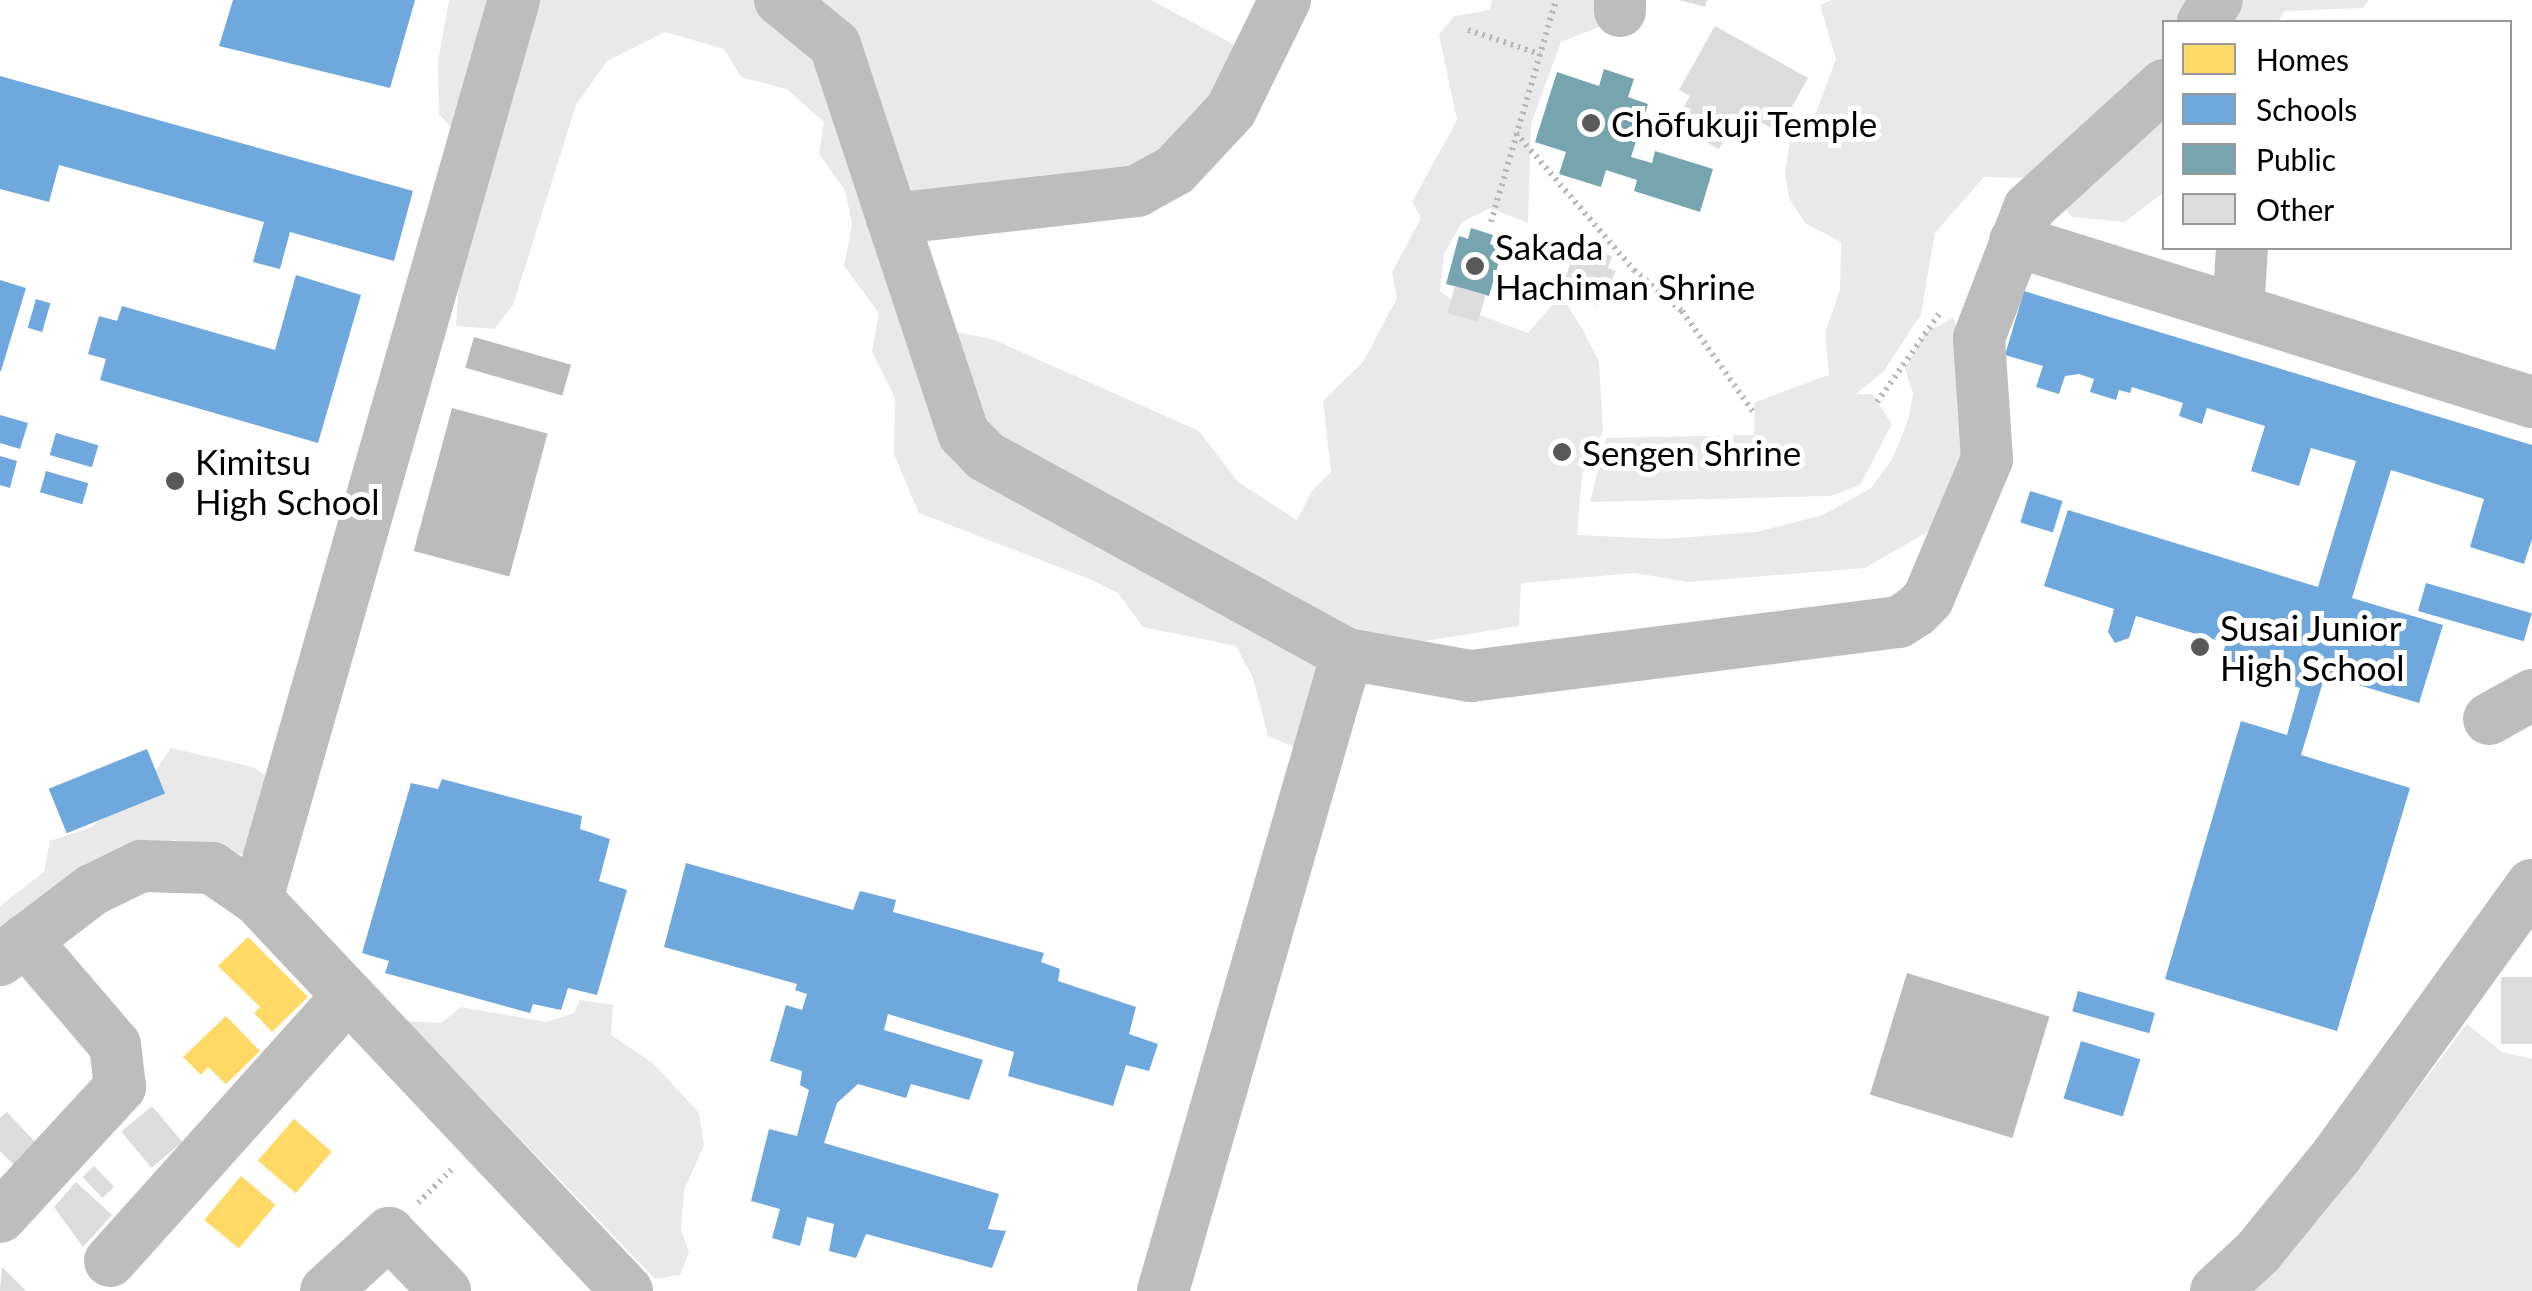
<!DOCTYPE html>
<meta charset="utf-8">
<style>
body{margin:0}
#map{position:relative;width:2532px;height:1291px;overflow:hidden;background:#fff;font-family:Lato,sans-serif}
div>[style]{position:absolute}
.green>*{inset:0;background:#e9e9e9}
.water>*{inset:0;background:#bbb;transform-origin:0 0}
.homes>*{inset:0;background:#ffd966;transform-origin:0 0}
.schools>*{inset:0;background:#6fa8dc;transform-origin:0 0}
.public>*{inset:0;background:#76a5af;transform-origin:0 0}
.building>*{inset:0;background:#dcdcdc;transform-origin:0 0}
.path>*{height:6px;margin-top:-3px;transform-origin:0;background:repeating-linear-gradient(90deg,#b8b8b8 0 2.5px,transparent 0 7.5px)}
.minor>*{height:52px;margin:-26px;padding:0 26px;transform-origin:26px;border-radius:26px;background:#bdbdbd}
.dots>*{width:28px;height:28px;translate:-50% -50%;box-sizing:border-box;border:5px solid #fff;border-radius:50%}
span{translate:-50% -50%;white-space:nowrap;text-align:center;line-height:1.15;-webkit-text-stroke:10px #fff;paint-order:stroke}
.poi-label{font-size:35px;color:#000}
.left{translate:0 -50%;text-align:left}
.legend{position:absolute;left:2162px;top:20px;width:350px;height:230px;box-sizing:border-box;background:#fff;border:2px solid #999;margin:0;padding:12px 18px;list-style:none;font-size:30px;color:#000}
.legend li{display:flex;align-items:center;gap:20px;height:50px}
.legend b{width:50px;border:2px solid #999}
</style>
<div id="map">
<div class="green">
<i style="clip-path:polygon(449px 0,1151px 0,1244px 50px,1176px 154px,1105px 187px,910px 203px,951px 331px,992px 339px,1199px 431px,1238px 482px,1297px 520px,1312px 491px,1331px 472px,1323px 401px,1363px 362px,1397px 298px,1392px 272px,1421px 218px,1412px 202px,1457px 120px,1439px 35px,1454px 16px,1489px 10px,1493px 0,1595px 0,1599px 27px,1561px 42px,1531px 124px,1528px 223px,1490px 208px,1462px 222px,1444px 254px,1440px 291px,1464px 309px,1528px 333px,1552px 305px,1567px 304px,1581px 327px,1599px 361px,1603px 431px,1582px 475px,1577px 535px,1664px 539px,1756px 532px,1823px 515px,1871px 488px,1893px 458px,1908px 420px,1913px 394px,1905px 368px,1926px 332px,1953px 318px,1966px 351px,1964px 456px,1946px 521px,1865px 568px,1688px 582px,1635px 573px,1521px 583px,1519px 626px,1412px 643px,1391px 656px,1364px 689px,1345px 749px,1292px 746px,1268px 736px,1253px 678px,1236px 646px,1143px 627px,1118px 593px,1087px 578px,919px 513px,894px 454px,895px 398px,872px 352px,879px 313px,844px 266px,852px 224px,845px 190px,819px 154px,824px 122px,787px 89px,741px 77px,724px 49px,665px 32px,607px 61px,576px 105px,513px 305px,494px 329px,456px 326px,468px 146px,439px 114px,438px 62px)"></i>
<i style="clip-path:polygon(1832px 0,2369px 0,2363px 8px,2284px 11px,2278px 22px,2164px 22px,2164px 192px,2125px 222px,2072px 217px,2036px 178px,1984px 177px,1935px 233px,1921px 314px,1884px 371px,1856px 394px,1872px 394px,1892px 424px,1860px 485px,1830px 496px,1590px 502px,1606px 438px,1754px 435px,1755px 402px,1829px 375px,1825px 333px,1840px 290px,1841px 242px,1805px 223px,1789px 198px,1785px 173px,1790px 142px,1815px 115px,1836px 59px,1820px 5px)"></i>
<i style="clip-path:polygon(171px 748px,253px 767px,273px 781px,248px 856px,174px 840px,116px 866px,0 939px,0 906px,44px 872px,50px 841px,89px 828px,144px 788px)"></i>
<i style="clip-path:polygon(580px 1000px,613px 1005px,611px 1035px,654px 1064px,699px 1113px,704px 1145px,684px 1190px,681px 1229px,689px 1252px,680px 1275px,655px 1279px,407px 1021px,441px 1023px,461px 1007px,546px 1022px,574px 1013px)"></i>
<i style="clip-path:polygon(2467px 1024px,2502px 1052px,2532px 1059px,2532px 1291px,2248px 1291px,2319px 1219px)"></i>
</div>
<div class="water">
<i style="left:474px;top:337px;width:101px;height:32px;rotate:16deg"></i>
<i style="left:452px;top:408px;width:99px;height:148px;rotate:15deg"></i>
<i style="left:1907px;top:973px;width:149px;height:127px;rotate:17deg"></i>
</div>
<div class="homes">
<i style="clip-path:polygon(248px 937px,308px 997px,272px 1032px,254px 1013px,260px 1007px,218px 966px)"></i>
<i style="clip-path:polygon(226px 1016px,260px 1051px,226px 1084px,208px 1067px,201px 1075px,183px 1057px)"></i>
<i style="left:294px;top:1119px;width:50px;height:55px;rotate:41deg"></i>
<i style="left:241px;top:1176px;width:45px;height:57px;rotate:40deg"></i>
</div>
<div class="schools">
<i style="clip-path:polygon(233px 0,415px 0,390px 88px,219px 46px)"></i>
<i style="clip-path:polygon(0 76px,413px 191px,394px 261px,290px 232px,280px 269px,253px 262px,264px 222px,59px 165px,49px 202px,0 189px)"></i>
<i style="clip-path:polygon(296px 275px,361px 295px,318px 443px,100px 380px,106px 359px,88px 354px,99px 316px,117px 321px,122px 306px,275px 350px)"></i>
<i style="clip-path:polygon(0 280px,26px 288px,1px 371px,0 371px)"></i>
<i style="clip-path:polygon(2024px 291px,2532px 445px,2532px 539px,2524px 564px,2470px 547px,2484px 499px,2391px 470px,2352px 598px,2443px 625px,2419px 703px,2325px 675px,2301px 755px,2410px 788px,2337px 1031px,2165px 979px,2241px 721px,2287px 735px,2300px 688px,2220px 662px,2226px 643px,2136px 616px,2129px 638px,2115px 643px,2108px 632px,2114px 609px,2044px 586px,2068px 510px,2318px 587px,2356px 461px,2311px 448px,2299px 486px,2251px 471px,2265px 426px,2207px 408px,2202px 424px,2179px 416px,2183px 403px,2132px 387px,2130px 393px,2119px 390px,2116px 400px,2090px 392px,2094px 379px,2079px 374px,2065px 376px,2059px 394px,2036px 387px,2043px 366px,2005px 355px)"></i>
<i style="left:36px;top:299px;width:15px;height:30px;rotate:16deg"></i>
<i style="clip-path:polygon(0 415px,28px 423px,20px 449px,0 443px)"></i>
<i style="left:56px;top:433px;width:44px;height:23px;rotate:16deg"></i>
<i style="clip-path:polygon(0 456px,17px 461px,10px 488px,0 485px)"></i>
<i style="left:46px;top:471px;width:44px;height:22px;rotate:16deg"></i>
<i style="left:2030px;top:491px;width:34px;height:33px;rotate:17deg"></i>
<i style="left:2426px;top:583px;width:110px;height:29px;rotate:16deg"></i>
<i style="left:147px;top:749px;width:48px;height:106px;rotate:68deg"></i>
<i style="clip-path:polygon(442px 779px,582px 816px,580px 829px,610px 839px,599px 881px,627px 890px,597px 995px,568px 988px,561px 1010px,533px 1004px,530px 1013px,385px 973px,389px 961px,362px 953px,411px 783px,438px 789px)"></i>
<i style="clip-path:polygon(686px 863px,853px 910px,860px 891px,896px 900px,893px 912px,1044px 953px,1041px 962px,1060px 969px,1058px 981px,1136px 1007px,1129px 1034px,1158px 1044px,1149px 1071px,1126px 1065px,1113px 1106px,1008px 1076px,1014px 1052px,888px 1014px,884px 1030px,983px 1060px,969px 1100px,911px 1084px,906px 1098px,858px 1084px,837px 1103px,824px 1143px,999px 1194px,988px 1229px,1006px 1231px,992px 1268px,866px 1234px,856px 1258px,829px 1251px,834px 1224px,807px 1217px,800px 1246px,772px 1238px,780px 1209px,751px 1201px,769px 1129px,797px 1136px,809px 1090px,800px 1085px,802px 1071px,770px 1061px,786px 1005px,802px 1010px,807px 994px,795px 990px,797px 984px,664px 947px)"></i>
<i style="left:2078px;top:991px;width:80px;height:21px;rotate:16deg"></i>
<i style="left:2081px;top:1041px;width:62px;height:60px;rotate:17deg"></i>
</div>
<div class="public">
<i style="clip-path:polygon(1604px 69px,1634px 79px,1628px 97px,1648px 104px,1631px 157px,1652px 163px,1655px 151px,1713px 169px,1700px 212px,1634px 191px,1637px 180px,1606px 170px,1601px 187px,1559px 174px,1566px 152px,1535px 142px,1557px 72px,1599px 86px)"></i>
<i style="clip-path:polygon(1471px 228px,1493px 235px,1490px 244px,1503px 248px,1489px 296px,1446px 284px,1459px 236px,1468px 239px)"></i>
<i style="left:1554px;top:442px;width:21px;height:15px;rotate:14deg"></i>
</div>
<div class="building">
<i style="clip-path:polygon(1679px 0,1707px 0,1705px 7px)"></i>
<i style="clip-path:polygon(1715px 26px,1808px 78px,1778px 132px,1740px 110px,1719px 149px,1674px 124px,1690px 96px,1679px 90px)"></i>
<i style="clip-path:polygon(1576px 245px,1612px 256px,1608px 268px,1616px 271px,1598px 306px,1567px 296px,1571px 285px,1564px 283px)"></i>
<i style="left:1455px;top:286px;width:32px;height:28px;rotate:16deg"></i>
<i style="left:2532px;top:977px;width:67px;height:31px;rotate:90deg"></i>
<i style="left:152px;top:1106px;width:47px;height:40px;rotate:50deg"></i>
<i style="clip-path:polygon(7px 1112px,37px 1144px,14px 1165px,0 1151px,0 1118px)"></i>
<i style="left:94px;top:1166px;width:29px;height:16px;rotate:46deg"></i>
<i style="clip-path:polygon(76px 1182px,112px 1215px,83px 1247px,54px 1207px)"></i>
<i style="clip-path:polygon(2px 1267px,26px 1291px,0 1291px)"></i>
</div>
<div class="path">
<i style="left:1468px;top:30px;width:76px;rotate:18.4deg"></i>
<i style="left:1516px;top:133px;width:181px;rotate:49.3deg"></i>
<i style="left:1634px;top:270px;width:63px;rotate:40.5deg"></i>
<i style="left:1682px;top:311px;width:125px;rotate:54.8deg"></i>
<i style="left:1491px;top:222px;width:231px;rotate:-73.7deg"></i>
<i style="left:1877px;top:402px;width:108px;rotate:-54.8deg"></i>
<i style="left:418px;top:1203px;width:47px;rotate:-45deg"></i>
</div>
<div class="minor">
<i style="left:780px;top:0;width:71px;rotate:39.3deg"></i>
<i style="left:835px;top:45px;width:410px;rotate:71.7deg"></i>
<i style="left:964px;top:434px;width:30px;rotate:46deg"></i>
<i style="left:985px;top:456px;width:413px;rotate:28.7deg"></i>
<i style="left:1347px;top:654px;width:126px;rotate:10.1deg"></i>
<i style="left:1471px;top:676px;width:431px;rotate:-7.2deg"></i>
<i style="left:1899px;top:622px;width:20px;rotate:-33deg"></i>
<i style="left:1916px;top:611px;width:17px;rotate:-45deg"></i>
<i style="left:1928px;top:599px;width:152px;rotate:-67.1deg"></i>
<i style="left:1987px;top:459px;width:121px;rotate:-93.8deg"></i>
<i style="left:1979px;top:338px;width:139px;rotate:-69deg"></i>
<i style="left:2029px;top:208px;width:183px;rotate:-42.3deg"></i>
<i style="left:1620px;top:11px;width:11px;rotate:-90deg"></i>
<i style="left:2203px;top:22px;width:26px;rotate:-58deg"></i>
<i style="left:892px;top:219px;width:247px;rotate:-6.5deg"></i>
<i style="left:1137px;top:191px;width:43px;rotate:-28.9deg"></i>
<i style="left:1175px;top:170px;width:82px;rotate:-47deg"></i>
<i style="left:1231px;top:110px;width:123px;rotate:-63.9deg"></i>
<i style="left:2015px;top:241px;width:541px;rotate:17.3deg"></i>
<i style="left:2238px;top:310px;width:62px;rotate:-86.3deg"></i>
<i style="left:2489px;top:719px;width:49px;rotate:-29.2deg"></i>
<i style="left:257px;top:899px;width:935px;rotate:-74.05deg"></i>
<i style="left:0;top:960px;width:116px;rotate:-37.3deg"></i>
<i style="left:92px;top:890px;width:55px;rotate:-26.1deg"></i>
<i style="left:141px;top:866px;width:71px;rotate:1.6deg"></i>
<i style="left:212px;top:868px;width:55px;rotate:34.6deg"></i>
<i style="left:257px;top:899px;width:539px;rotate:46.65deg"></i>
<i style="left:0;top:1217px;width:177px;rotate:-47.3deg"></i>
<i style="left:120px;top:1087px;width:42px;rotate:-96.8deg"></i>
<i style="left:115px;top:1045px;width:138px;rotate:-130.6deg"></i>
<i style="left:110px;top:1261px;width:356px;rotate:-48.1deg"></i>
<i style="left:326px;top:1291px;width:86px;rotate:-42.6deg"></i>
<i style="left:389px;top:1233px;width:81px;rotate:46deg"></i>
<i style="left:1163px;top:1291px;width:663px;rotate:-73.89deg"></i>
<i style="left:2216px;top:1291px;width:57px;rotate:-42.9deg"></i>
<i style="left:2258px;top:1252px;width:125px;rotate:-50.8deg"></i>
<i style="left:2337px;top:1155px;width:333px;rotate:-54.2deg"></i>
</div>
<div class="dots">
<i style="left:1591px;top:123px;background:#595959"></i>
<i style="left:1475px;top:266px;background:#595959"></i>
<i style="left:1562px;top:452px;background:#595959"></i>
<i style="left:175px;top:481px;background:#595959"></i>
<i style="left:2200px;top:647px;background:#595959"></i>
</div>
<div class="poi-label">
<span class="left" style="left:1611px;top:123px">Chōfukuji Temple</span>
<span class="left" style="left:1495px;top:266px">Sakada<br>Hachiman Shrine</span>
<span class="left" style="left:1582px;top:452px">Sengen Shrine</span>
<span class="left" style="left:195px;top:481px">Kimitsu<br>High School</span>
<span class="left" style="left:2220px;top:647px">Susai Junior<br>High School</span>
</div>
<ul class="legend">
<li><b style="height:28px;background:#ffd966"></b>Homes</li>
<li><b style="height:28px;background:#6fa8dc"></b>Schools</li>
<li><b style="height:28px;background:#76a5af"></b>Public</li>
<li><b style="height:28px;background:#dcdcdc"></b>Other</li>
</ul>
</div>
